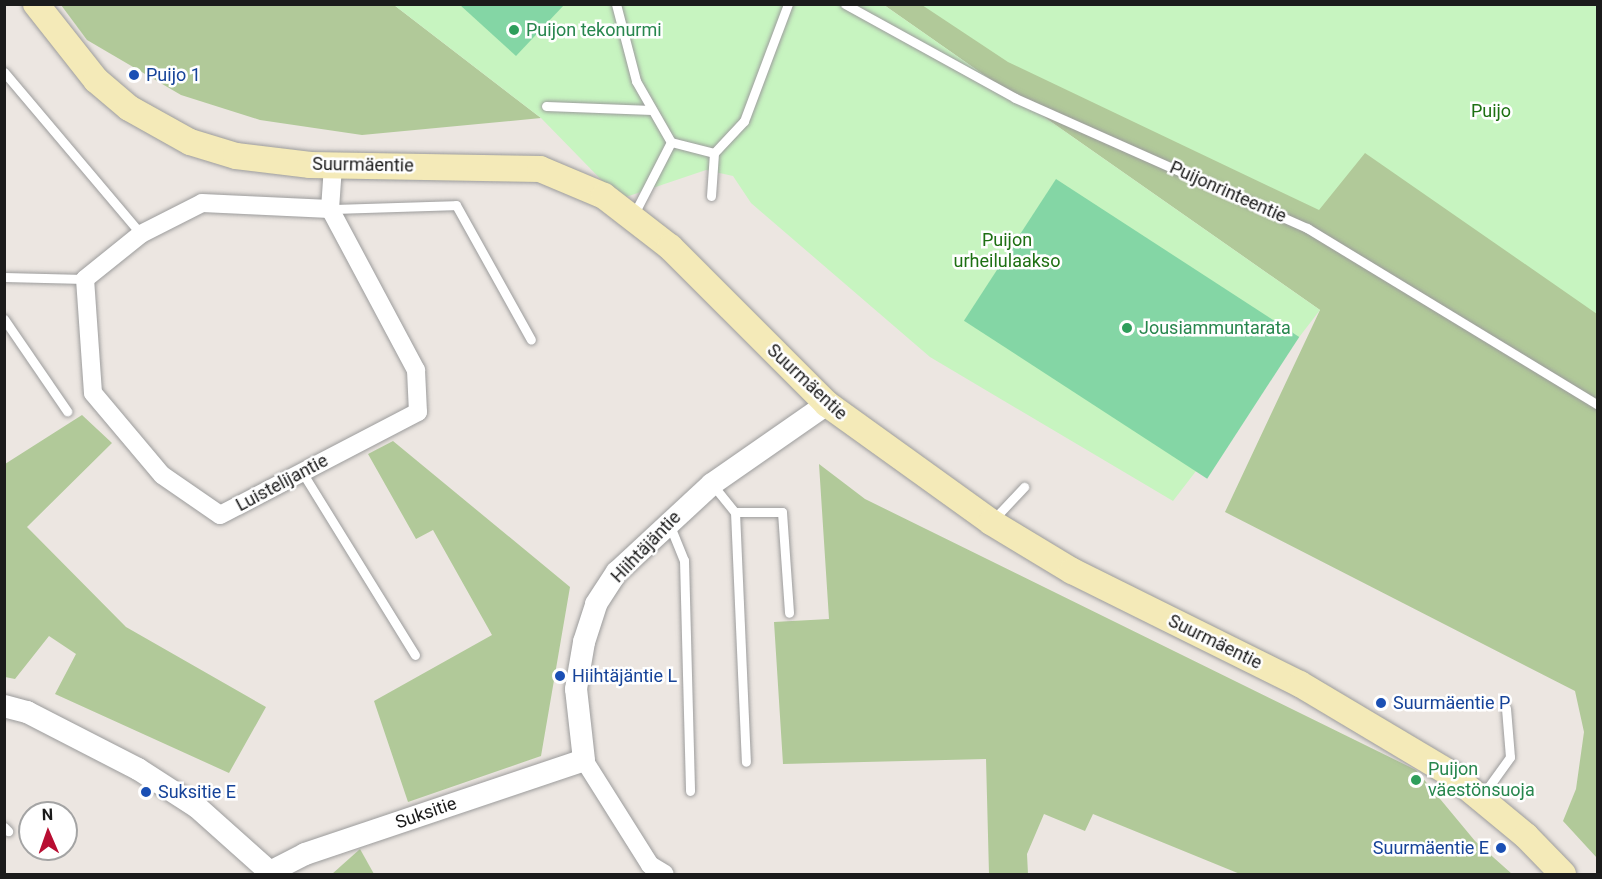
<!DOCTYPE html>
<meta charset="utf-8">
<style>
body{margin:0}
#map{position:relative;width:1602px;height:879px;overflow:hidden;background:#ece6e1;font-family:Roboto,sans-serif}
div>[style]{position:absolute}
.forest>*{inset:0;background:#b1c999}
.park>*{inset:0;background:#c7f4c0}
.pitch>*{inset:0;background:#84d6a5;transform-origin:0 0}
.roads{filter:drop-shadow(0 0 2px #9c9c9c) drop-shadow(0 0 2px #9c9c9c)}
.service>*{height:9px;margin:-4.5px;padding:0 4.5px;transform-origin:4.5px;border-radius:4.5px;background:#fff}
.minor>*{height:18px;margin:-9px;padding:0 9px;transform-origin:9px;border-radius:9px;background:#fff}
.tertiary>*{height:22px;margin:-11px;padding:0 11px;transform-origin:11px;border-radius:11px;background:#fff}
.secondary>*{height:26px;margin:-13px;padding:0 13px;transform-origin:13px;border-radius:13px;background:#f4eab8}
.dots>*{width:16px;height:16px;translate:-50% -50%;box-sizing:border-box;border:3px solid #fff;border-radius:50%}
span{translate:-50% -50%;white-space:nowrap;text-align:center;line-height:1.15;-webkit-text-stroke:5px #fff;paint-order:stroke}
.leisure-label{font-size:18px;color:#27864d}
.left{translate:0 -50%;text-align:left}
.transit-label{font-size:18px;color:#164399}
.right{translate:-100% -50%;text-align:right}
.park-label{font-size:18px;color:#1e7013}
.street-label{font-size:18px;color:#1b1b1b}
.frame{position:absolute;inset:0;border:6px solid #1b1b1b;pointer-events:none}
.north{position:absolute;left:18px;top:801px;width:60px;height:60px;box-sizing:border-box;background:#fff;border:2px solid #a4a4a4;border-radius:50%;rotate:358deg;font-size:16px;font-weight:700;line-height:24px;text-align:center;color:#1b1b1b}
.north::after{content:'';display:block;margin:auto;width:21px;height:27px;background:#b80e32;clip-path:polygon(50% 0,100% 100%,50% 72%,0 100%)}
</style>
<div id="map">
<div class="forest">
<i style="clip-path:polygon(61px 5px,394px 5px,541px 118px,362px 135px,260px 120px,181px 95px,87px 40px)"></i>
<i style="clip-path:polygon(884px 5px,1597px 5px,1597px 858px,1563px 821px,1576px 789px,1584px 732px,1575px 691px,1225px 512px,1320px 310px)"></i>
<i style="clip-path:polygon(82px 415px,112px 443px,27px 527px,126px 627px,266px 707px,229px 773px,55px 694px,76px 654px,49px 636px,15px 679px,5px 677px,5px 464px)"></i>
<i style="clip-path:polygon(393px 441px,570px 587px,541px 756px,408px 802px,374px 701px,492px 635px,433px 530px,416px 539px,368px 454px)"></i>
<i style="clip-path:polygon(819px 464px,865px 499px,1416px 770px,1475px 841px,1512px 874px,1240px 874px,1093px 814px,1085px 831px,1044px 814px,1027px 854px,1028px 874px,989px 874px,986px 759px,783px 764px,774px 622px,829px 619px)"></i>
<i style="clip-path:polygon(360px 849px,374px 874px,332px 874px)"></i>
</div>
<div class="park">
<i style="clip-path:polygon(394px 5px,884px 5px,1320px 310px,1173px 501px,930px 357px,751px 203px,733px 176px,706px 170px,620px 199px,541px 118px)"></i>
<i style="clip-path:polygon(922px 5px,1597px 5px,1597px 314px,1365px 153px,1319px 210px,1008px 62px)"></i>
</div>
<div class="pitch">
<i style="clip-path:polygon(460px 5px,564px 5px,516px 56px)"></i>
<i style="left:1056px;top:179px;width:290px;height:169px;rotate:33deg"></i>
</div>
<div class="roads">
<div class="service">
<i style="left:616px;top:4px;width:80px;rotate:75.4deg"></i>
<i style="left:636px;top:81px;width:70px;rotate:60.2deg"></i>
<i style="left:845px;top:4px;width:194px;rotate:28.9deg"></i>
<i style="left:1015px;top:98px;width:320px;rotate:24deg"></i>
<i style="left:1307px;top:228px;width:341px;rotate:31.3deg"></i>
<i style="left:4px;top:72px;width:212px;rotate:49.8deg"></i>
<i style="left:546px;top:106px;width:106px;rotate:2.2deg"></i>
<i style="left:711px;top:196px;width:43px;rotate:-86deg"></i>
<i style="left:330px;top:209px;width:126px;rotate:-1.8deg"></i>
<i style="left:456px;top:205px;width:154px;rotate:60.9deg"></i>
<i style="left:633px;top:216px;width:83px;rotate:-62.8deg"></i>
<i style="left:671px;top:142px;width:44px;rotate:14.3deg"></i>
<i style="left:714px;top:153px;width:44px;rotate:-46.8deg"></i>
<i style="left:744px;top:121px;width:125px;rotate:-69.4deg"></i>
<i style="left:4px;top:277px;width:81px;rotate:1.4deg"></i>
<i style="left:4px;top:319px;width:112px;rotate:55.6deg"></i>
<i style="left:302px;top:472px;width:215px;rotate:58.3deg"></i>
<i style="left:712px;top:484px;width:36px;rotate:51deg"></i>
<i style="left:735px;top:512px;width:250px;rotate:87.5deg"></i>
<i style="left:735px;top:512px;width:47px"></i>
<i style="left:782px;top:512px;width:101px;rotate:86deg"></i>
<i style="left:992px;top:521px;width:47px;rotate:-46.7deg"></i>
<i style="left:670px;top:526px;width:37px;rotate:68deg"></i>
<i style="left:684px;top:560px;width:231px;rotate:88.5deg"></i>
<i style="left:1482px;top:796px;width:48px;rotate:-54.3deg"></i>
<i style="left:1510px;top:757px;width:49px;rotate:-94.7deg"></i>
<i style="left:4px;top:827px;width:6px;rotate:45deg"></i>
</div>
<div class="minor">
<i style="left:330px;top:209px;width:183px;rotate:61.9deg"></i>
<i style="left:416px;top:370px;width:42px;rotate:87.3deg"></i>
<i style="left:418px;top:412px;width:223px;rotate:152.5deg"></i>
<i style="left:220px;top:515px;width:70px;rotate:-145.4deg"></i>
<i style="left:162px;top:475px;width:107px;rotate:-130.1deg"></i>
<i style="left:93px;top:393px;width:114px;rotate:-94deg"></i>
<i style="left:85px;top:279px;width:72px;rotate:-38.8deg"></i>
<i style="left:141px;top:234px;width:68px;rotate:-26.9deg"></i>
<i style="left:202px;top:203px;width:128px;rotate:2.7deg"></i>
<i style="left:330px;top:209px;width:43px;rotate:-86deg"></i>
<i style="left:584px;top:760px;width:124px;rotate:57.8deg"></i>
<i style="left:650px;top:865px;width:17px;rotate:31deg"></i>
</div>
<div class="tertiary">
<i style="left:4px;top:706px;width:24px;rotate:15deg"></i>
<i style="left:27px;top:712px;width:125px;rotate:27.2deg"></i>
<i style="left:138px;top:769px;width:70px;rotate:32.8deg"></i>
<i style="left:197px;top:807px;width:101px;rotate:41.8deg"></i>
<i style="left:270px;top:872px;width:39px;rotate:-27deg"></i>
<i style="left:305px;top:854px;width:294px;rotate:-18.6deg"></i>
<i style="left:584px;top:760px;width:71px;rotate:-96.4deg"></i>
<i style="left:576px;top:689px;width:48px;rotate:-80.3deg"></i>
<i style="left:584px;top:642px;width:40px;rotate:-72deg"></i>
<i style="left:596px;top:604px;width:38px;rotate:-57deg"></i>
<i style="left:617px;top:572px;width:129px;rotate:-42.8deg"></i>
<i style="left:712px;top:484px;width:140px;rotate:-34.8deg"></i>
</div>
<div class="secondary">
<i style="left:36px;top:4px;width:97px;rotate:51.7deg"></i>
<i style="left:96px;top:80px;width:43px;rotate:40.3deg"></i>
<i style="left:129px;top:108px;width:70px;rotate:29.1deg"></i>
<i style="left:190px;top:142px;width:48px;rotate:16.9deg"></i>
<i style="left:236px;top:156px;width:75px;rotate:6.9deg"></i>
<i style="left:310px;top:165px;width:230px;rotate:1deg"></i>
<i style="left:540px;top:169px;width:69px;rotate:22.9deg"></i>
<i style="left:604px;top:196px;width:83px;rotate:37.7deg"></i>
<i style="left:670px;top:247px;width:222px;rotate:45deg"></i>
<i style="left:827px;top:404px;width:202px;rotate:35.7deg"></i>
<i style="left:991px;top:522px;width:95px;rotate:31.2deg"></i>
<i style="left:1072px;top:571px;width:254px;rotate:26.4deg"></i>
<i style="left:1300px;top:684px;width:176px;rotate:30.8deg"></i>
<i style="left:1451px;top:774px;width:97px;rotate:39.6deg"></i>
<i style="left:1526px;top:836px;width:53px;rotate:45.8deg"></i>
</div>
</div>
<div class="dots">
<i style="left:514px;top:30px;background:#2e9e5b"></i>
<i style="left:134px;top:75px;background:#1a4fb4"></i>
<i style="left:1127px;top:328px;background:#2e9e5b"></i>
<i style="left:560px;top:676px;background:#1a4fb4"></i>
<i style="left:1381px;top:703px;background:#1a4fb4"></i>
<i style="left:1416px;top:780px;background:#2e9e5b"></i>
<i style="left:146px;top:792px;background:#1a4fb4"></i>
<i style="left:1501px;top:848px;background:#1a4fb4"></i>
</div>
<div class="leisure-label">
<span class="left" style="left:526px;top:30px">Puijon tekonurmi</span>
<span class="left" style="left:1139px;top:328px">Jousiammuntarata</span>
<span class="left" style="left:1428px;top:780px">Puijon<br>väestönsuoja</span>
</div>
<div class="transit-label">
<span class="left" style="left:146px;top:75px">Puijo 1</span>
<span class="left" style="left:572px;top:676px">Hiihtäjäntie L</span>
<span class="left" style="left:1393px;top:703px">Suurmäentie P</span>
<span class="left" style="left:158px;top:792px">Suksitie E</span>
<span class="right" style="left:1489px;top:848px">Suurmäentie E</span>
</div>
<div class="park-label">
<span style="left:1491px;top:111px">Puijo</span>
<span style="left:1007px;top:251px">Puijon<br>urheilulaakso</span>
</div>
<div class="street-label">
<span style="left:363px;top:165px;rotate:1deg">Suurmäentie</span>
<span style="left:1228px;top:192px;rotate:24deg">Puijonrinteentie</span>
<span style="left:807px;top:382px;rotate:43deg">Suurmäentie</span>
<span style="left:282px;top:483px;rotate:-28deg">Luistelijantie</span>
<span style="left:646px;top:547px;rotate:-46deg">Hiihtäjäntie</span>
<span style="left:1215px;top:642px;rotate:26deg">Suurmäentie</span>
<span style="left:426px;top:813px;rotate:-19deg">Suksitie</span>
</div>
<div class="frame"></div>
<div class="north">N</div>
</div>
